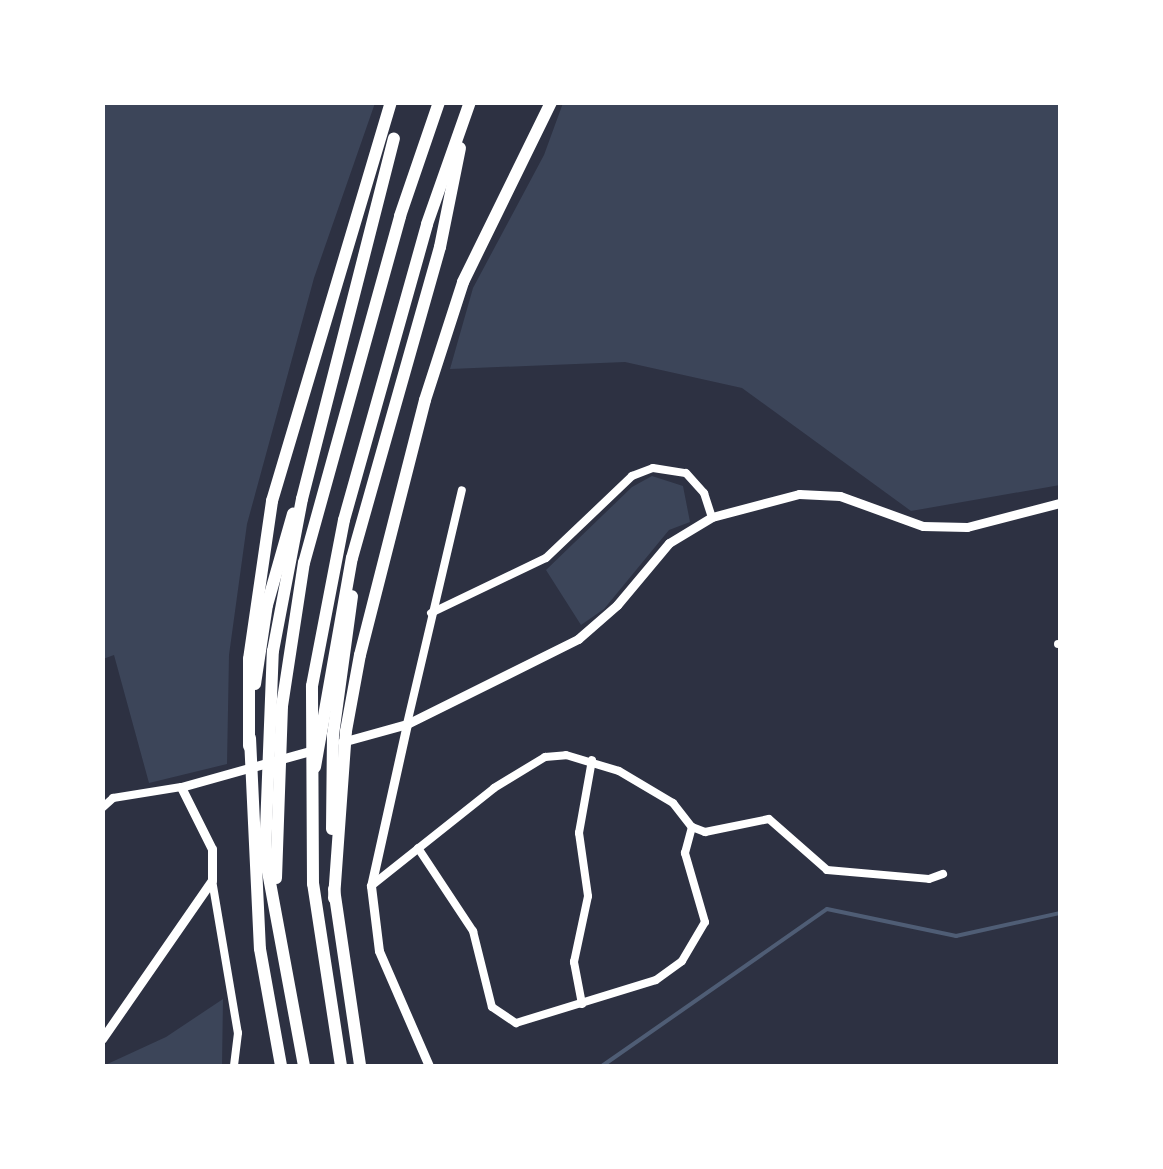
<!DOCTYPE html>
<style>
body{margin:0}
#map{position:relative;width:1163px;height:1169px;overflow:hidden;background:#2d3142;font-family:Poppins,sans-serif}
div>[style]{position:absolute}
.green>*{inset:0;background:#3c4559}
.stream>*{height:4px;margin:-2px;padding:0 2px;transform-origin:2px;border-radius:2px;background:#4f5d75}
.minor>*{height:8px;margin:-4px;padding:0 4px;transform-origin:4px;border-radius:4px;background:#fff}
.tertiary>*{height:9px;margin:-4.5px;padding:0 4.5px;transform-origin:4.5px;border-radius:4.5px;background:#fff}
.motorway>*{height:12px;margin:-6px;padding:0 6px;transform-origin:6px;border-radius:6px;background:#fff}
span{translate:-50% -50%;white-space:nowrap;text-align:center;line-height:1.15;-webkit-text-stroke:8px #fff;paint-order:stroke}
.frame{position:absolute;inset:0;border:105px solid #fff;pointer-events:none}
</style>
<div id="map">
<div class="green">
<i style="clip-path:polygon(103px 102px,375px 103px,314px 278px,247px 524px,229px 655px,227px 764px,149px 783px,114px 655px,103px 659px)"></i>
<i style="clip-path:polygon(563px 103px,1060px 103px,1060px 485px,911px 511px,742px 388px,625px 362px,450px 369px,473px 288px,544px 155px)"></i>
<i style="clip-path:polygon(652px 476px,683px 486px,690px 522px,669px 530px,604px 609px,581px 625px,546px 570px,632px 487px)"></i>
<i style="clip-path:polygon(223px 999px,222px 1066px,103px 1066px,166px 1037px)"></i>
</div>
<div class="stream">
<i style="left:602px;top:1066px;width:274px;rotate:-34.9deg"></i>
<i style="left:827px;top:909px;width:132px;rotate:11.8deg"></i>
<i style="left:956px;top:936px;width:107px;rotate:-12.5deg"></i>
</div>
<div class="minor">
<i style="left:431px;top:613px;width:127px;rotate:-25.6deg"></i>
<i style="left:546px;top:558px;width:119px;rotate:-43.6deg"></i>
<i style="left:632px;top:476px;width:22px;rotate:-21deg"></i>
<i style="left:653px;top:468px;width:33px;rotate:9deg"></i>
<i style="left:686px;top:473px;width:27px;rotate:48deg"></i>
<i style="left:704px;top:493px;width:25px;rotate:72deg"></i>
<i style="left:1058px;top:644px;width:2px"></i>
<i style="left:407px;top:724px;width:240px;rotate:-76.8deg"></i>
<i style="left:102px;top:808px;width:15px;rotate:-42deg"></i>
<i style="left:113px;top:798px;width:69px;rotate:-9.2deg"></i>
<i style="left:418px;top:848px;width:100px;rotate:56.5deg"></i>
<i style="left:473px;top:931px;width:78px;rotate:76deg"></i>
<i style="left:492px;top:1007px;width:29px;rotate:34deg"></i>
<i style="left:516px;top:1023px;width:146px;rotate:-17.1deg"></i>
<i style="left:656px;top:980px;width:32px;rotate:-36deg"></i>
<i style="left:682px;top:961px;width:45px;rotate:-59.5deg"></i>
<i style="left:705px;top:922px;width:72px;rotate:-106.2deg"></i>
<i style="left:685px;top:853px;width:27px;rotate:-75deg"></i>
<i style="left:212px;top:880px;width:155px;rotate:80.4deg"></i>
<i style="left:238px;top:1033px;width:33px;rotate:97deg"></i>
<i style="left:371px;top:886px;width:157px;rotate:-38.5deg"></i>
<i style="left:494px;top:788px;width:60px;rotate:-31.3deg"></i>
<i style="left:545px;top:757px;width:21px;rotate:-5deg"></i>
<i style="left:566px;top:755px;width:55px;rotate:16.8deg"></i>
<i style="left:619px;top:771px;width:63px;rotate:30.7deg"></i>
<i style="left:673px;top:803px;width:31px;rotate:52deg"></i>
<i style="left:692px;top:827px;width:14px;rotate:21deg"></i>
<i style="left:705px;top:832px;width:65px;rotate:-11.5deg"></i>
<i style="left:769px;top:819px;width:77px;rotate:41.3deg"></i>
<i style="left:827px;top:870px;width:102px;rotate:5deg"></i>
<i style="left:929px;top:879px;width:15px;rotate:-20deg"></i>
<i style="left:582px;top:1004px;width:43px;rotate:-100.8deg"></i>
<i style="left:574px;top:962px;width:67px;rotate:-78deg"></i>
<i style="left:588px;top:896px;width:64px;rotate:-98.1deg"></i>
<i style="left:579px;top:833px;width:74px;rotate:-79.9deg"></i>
</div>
<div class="tertiary">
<i style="left:407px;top:724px;width:166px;rotate:102.5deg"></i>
<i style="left:371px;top:886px;width:65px;rotate:83deg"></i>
<i style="left:379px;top:951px;width:125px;rotate:66.5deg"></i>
<i style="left:342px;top:742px;width:67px;rotate:-15.5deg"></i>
<i style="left:407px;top:724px;width:191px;rotate:-26.4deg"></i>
<i style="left:578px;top:639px;width:52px;rotate:-41.1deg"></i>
<i style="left:617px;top:605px;width:81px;rotate:-50deg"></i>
<i style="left:669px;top:543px;width:50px;rotate:-31.2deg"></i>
<i style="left:712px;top:517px;width:90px;rotate:-14.8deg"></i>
<i style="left:799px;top:494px;width:41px;rotate:2.8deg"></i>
<i style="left:840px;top:496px;width:88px;rotate:19.9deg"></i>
<i style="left:923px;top:526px;width:44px;rotate:1.3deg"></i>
<i style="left:967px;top:527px;width:96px;rotate:-14.5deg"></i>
<i style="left:102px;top:1039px;width:193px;rotate:-55.3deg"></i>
<i style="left:212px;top:880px;width:31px;rotate:-90deg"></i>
<i style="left:212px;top:849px;width:69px;rotate:-116.6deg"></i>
<i style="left:181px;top:787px;width:141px;rotate:-15.6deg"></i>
</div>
<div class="motorway">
<i style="left:255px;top:684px;width:80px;rotate:-81.4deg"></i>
<i style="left:267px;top:605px;width:95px;rotate:-74.1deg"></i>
<i style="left:250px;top:738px;width:211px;rotate:87.3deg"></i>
<i style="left:260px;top:949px;width:119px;rotate:79.8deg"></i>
<i style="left:249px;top:746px;width:87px;rotate:-90deg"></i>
<i style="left:249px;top:659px;width:160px;rotate:-81.7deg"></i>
<i style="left:272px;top:501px;width:416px;rotate:-73.4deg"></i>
<i style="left:315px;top:767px;width:212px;rotate:-80deg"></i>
<i style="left:352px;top:558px;width:323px;rotate:-74.2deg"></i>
<i style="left:440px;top:247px;width:101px;rotate:-78.6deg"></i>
<i style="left:332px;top:829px;width:94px;rotate:-89.4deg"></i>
<i style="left:333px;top:735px;width:140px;rotate:-82.2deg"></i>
<i style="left:276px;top:878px;width:172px;rotate:-88deg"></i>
<i style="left:282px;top:706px;width:145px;rotate:-81.3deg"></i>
<i style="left:304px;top:563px;width:360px;rotate:-74.5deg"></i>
<i style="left:400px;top:216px;width:120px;rotate:-71.1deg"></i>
<i style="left:334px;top:889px;width:179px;rotate:81.6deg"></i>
<i style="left:334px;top:898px;width:167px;rotate:-85.9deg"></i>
<i style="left:346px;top:731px;width:77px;rotate:-79.6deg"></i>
<i style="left:360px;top:655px;width:263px;rotate:-75.7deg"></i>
<i style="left:425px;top:400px;width:124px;rotate:-72.1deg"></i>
<i style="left:463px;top:282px;width:200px;rotate:-63.9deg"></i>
<i style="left:304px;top:1066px;width:215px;rotate:-100.5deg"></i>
<i style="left:265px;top:855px;width:204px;rotate:-87.8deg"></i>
<i style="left:273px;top:651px;width:155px;rotate:-79.2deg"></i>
<i style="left:302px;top:499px;width:372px;rotate:-75.7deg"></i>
<i style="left:341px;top:1066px;width:184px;rotate:-98.7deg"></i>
<i style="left:313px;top:884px;width:198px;rotate:-90.3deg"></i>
<i style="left:312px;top:686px;width:169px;rotate:-79.1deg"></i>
<i style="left:344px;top:520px;width:307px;rotate:-74.3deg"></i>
<i style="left:427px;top:224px;width:129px;rotate:-70.6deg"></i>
</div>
<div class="frame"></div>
</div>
